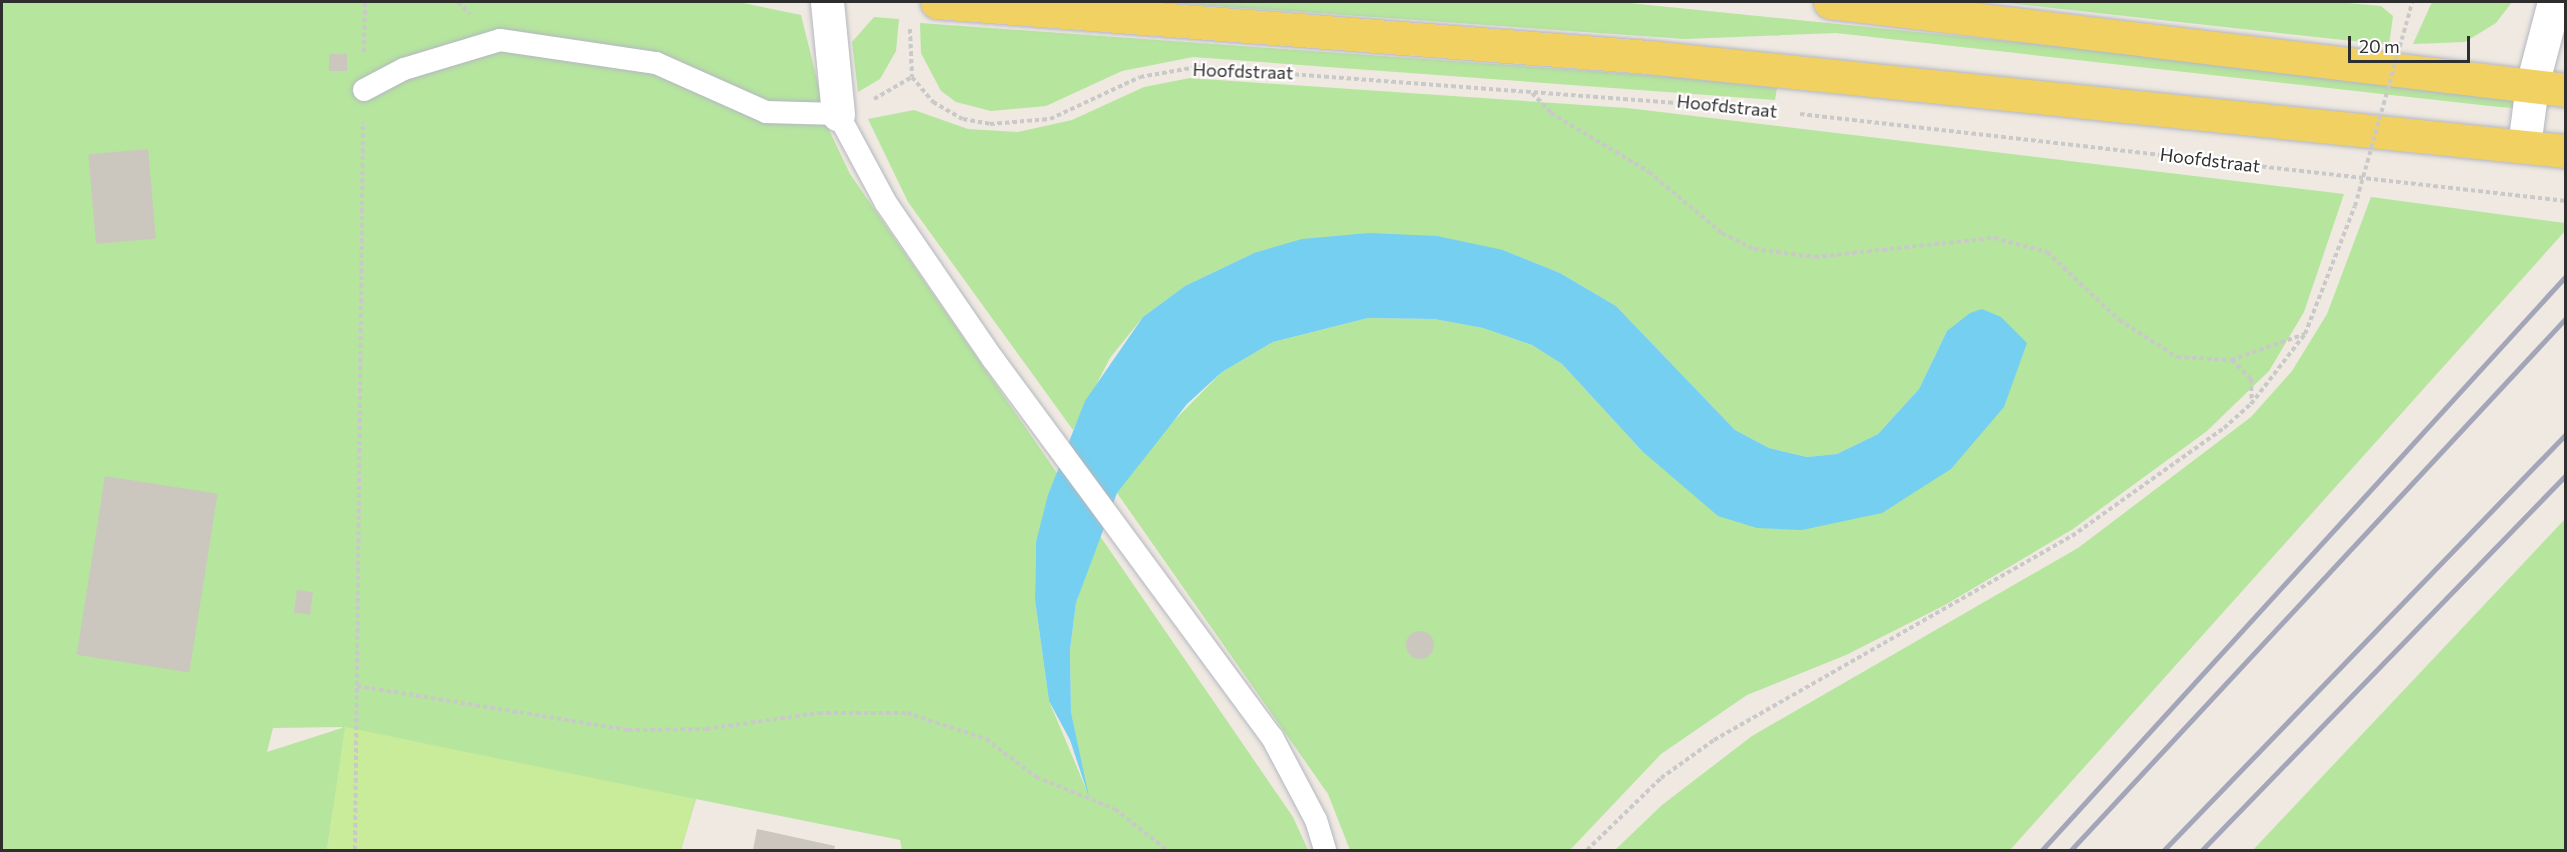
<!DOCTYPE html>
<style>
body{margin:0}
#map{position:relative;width:2567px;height:852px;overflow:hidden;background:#efe9e1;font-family:Commissioner,sans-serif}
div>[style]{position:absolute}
.green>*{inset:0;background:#b6e59e}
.pitch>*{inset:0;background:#c9ec9a}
.water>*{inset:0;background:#75cff0}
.building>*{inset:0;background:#cbc7bf;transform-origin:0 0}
.round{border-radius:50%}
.path>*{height:4px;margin-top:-2px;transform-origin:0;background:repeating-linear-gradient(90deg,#c9c9c9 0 4.5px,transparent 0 7.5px)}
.roads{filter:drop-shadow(0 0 2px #b4b7c1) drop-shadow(0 0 2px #b4b7c1)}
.lane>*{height:22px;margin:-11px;padding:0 11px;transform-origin:11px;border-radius:11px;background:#fff}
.street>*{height:33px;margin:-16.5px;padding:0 16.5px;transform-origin:16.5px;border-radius:16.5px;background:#fff}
.secondary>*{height:33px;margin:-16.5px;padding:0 16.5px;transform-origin:16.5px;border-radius:16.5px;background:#fff}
.primary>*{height:33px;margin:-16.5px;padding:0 16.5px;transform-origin:16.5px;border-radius:16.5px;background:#f2d163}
.rail>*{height:4.5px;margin:-2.25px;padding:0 2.25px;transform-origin:2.25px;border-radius:2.25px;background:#a3a6b8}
.path-bridge>*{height:4px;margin-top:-2px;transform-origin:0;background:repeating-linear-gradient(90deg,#c9c9c9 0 4.5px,transparent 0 7.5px)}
span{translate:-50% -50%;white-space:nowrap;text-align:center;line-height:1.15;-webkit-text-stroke:4.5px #fff;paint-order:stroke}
.street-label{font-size:18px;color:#2e2e2e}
.frame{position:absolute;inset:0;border:3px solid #2e2e2e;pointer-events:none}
.scale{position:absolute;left:2348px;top:36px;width:122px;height:27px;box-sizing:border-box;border:3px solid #2e2e2e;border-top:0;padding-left:8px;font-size:18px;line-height:21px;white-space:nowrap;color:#2e2e2e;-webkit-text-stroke:4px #fff;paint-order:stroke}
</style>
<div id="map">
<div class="green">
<i style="clip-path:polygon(evenodd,2px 2px,738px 2px,801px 15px,830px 132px,850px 174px,1057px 473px,1036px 542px,1035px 600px,1049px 701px,1087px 791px,1071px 712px,1070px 650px,1076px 603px,1100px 536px,1293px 817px,1308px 850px,902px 850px,900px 840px,696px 799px,681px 850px,333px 810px,327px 850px,2px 850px,2px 2px,342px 727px,342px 728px,267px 752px,273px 728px,342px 727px)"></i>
<i style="clip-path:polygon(1159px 2px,1619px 2px,2105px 51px,2519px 101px,2516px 108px,2499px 107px,1836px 33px,1685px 39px)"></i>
<i style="clip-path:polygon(1998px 2px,2336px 2px,2381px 6px,2393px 16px,2389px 45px)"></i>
<i style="clip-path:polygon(2432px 2px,2512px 2px,2496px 23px,2465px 42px,2413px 44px)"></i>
<i style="clip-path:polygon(874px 17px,899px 19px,896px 51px,880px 79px,858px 92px,852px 42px)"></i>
<i style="clip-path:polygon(920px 23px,1662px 76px,1777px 88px,1775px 100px,1193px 57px,1122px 71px,1046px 106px,991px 111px,956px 102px,941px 91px,921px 53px)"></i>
<i style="clip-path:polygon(1190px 78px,1627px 108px,2344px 194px,2304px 312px,2269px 371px,2207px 431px,2073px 529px,1945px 605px,1846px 655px,1747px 695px,1661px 754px,1570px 850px,1350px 850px,1328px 794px,1117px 493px,1149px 446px,1222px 372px,1273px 342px,1368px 318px,1434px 319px,1483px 328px,1532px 345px,1562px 364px,1642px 451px,1882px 513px,1947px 331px,1919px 389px,1878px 434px,1837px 454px,1807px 457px,1769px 448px,1735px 430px,1616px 306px,1560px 273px,1503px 250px,1254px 253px,1185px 286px,1143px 317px,1110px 358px,1073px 430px,908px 202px,868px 119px,914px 110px,968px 129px,1018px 132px,1072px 120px,1144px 87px)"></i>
<i style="clip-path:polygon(2371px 197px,2565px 223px,2565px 231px,2010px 850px,1615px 850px,1662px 805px,1752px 736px,2078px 548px,2251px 417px,2292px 371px,2327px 314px)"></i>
<i style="clip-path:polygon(2565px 519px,2565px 850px,2253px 850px)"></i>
</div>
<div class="pitch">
<i style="clip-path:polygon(345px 727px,695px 799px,681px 850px,327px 850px)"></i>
</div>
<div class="water">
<i style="clip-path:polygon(1369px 233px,1437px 236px,1503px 250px,1560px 273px,1616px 306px,1735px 430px,1769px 448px,1807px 457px,1837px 454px,1878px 434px,1919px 389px,1947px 331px,1970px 313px,1982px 309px,2001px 317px,2027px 343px,2004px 407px,1951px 469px,1882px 513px,1802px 530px,1757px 528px,1718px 516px,1642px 451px,1562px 364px,1532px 345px,1483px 328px,1434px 319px,1368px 318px,1273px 342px,1222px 372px,1187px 404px,1117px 493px,1076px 603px,1070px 650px,1071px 712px,1089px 797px,1070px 740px,1049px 701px,1035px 600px,1036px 542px,1048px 495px,1085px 401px,1143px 317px,1185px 286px,1254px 253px,1302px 239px)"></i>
</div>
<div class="building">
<i style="left:329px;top:54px;width:18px;height:17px"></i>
<i style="left:148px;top:149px;width:90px;height:60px;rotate:85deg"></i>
<i style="left:105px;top:476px;width:114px;height:181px;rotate:9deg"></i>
<i style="left:297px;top:590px;width:16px;height:23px;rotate:7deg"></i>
<i class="round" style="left:1406px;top:631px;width:28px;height:28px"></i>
<i style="clip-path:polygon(757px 829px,835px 846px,834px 850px,753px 850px)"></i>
</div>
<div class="path">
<i style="left:458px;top:2px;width:17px;rotate:45deg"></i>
<i style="left:2408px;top:18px;width:16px;rotate:-76deg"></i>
<i style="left:910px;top:29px;width:48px;rotate:87.6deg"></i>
<i style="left:912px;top:77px;width:33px;rotate:50deg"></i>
<i style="left:933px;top:102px;width:34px;rotate:30deg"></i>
<i style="left:963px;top:119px;width:27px;rotate:10deg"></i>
<i style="left:990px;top:124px;width:60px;rotate:-4.8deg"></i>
<i style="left:1050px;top:119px;width:99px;rotate:-25deg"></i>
<i style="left:1140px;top:77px;width:58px;rotate:-10deg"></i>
<i style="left:1197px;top:67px;width:547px;rotate:4.3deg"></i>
<i style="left:364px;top:52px;width:50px;rotate:-88.9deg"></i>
<i style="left:1532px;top:93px;width:28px;rotate:46deg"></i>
<i style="left:1551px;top:113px;width:114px;rotate:31deg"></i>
<i style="left:1649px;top:172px;width:95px;rotate:39.9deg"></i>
<i style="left:1722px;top:233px;width:36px;rotate:27deg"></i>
<i style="left:1754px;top:249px;width:62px;rotate:7.5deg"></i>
<i style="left:1815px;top:257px;width:180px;rotate:-6.1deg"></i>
<i style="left:1994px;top:238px;width:55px;rotate:14.8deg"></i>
<i style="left:2047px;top:252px;width:99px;rotate:43.4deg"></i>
<i style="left:2119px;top:320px;width:69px;rotate:32.5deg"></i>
<i style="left:2177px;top:357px;width:54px;rotate:3.2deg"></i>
<i style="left:2231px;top:360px;width:78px;rotate:-19.4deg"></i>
<i style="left:874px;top:99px;width:44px;rotate:-30.1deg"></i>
<i style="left:1800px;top:114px;width:771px;rotate:6.48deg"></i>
<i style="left:2232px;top:360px;width:27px;rotate:45deg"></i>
<i style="left:2251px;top:379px;width:25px;rotate:88deg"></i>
<i style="left:357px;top:686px;width:275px;rotate:9.2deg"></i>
<i style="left:628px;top:730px;width:78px;rotate:-0.7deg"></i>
<i style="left:706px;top:729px;width:114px;rotate:-8.1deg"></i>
<i style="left:819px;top:713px;width:88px"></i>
<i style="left:907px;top:713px;width:83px;rotate:18.2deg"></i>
<i style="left:986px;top:739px;width:63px;rotate:37.2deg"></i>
<i style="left:1036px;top:777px;width:85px;rotate:22.1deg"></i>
<i style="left:1115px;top:809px;width:66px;rotate:38.3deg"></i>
<i style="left:355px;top:850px;width:728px;rotate:-89.37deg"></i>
<i style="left:1587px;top:850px;width:103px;rotate:-44.2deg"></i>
<i style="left:1661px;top:778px;width:65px;rotate:-35.6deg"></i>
<i style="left:1714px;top:740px;width:412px;rotate:-29.7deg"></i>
<i style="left:2072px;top:536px;width:186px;rotate:-35.4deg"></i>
<i style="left:2224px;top:428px;width:36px;rotate:-42deg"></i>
<i style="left:2251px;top:404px;width:88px;rotate:-52.4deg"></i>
<i style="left:2305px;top:334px;width:137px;rotate:-68.7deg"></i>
</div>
<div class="roads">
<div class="lane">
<i style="left:364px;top:90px;width:45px;rotate:-27.7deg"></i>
<i style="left:404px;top:69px;width:100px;rotate:-16.8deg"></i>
<i style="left:500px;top:40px;width:158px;rotate:8.4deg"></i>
<i style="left:656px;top:63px;width:120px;rotate:24deg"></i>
<i style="left:766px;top:112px;width:72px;rotate:1.6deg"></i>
<i style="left:838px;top:114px;width:101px;rotate:61.7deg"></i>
<i style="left:886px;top:203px;width:189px;rotate:55.6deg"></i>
<i style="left:993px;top:359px;width:470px;rotate:53.6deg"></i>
<i style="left:1272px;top:737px;width:94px;rotate:62.1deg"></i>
<i style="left:1316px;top:820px;width:31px;rotate:73deg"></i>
</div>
<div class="street">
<i style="left:827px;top:2px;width:113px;rotate:84.4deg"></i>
</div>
<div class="secondary">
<i style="left:2524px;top:146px;width:62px;rotate:-82.5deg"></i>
<i style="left:2532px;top:85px;width:86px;rotate:-75.2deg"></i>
</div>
<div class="primary">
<i style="left:937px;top:2px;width:713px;rotate:4.42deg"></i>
<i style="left:1648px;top:57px;width:923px;rotate:5.85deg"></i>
<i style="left:1830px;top:2px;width:741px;rotate:6.82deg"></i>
</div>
</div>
<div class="rail">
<i style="left:2042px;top:850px;width:777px;rotate:-47.61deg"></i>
<i style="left:2071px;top:850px;width:727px;rotate:-47.06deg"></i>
<i style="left:2164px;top:850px;width:578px;rotate:-45.98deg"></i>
<i style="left:2202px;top:850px;width:523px;rotate:-45.85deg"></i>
</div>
<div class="path-bridge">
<i style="left:2355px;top:206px;width:195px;rotate:-74.3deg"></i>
</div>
<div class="street-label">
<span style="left:1243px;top:71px;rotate:2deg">Hoofdstraat</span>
<span style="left:1727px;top:106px;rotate:6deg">Hoofdstraat</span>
<span style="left:2210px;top:160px;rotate:7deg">Hoofdstraat</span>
</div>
<div class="frame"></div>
<div class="scale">20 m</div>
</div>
